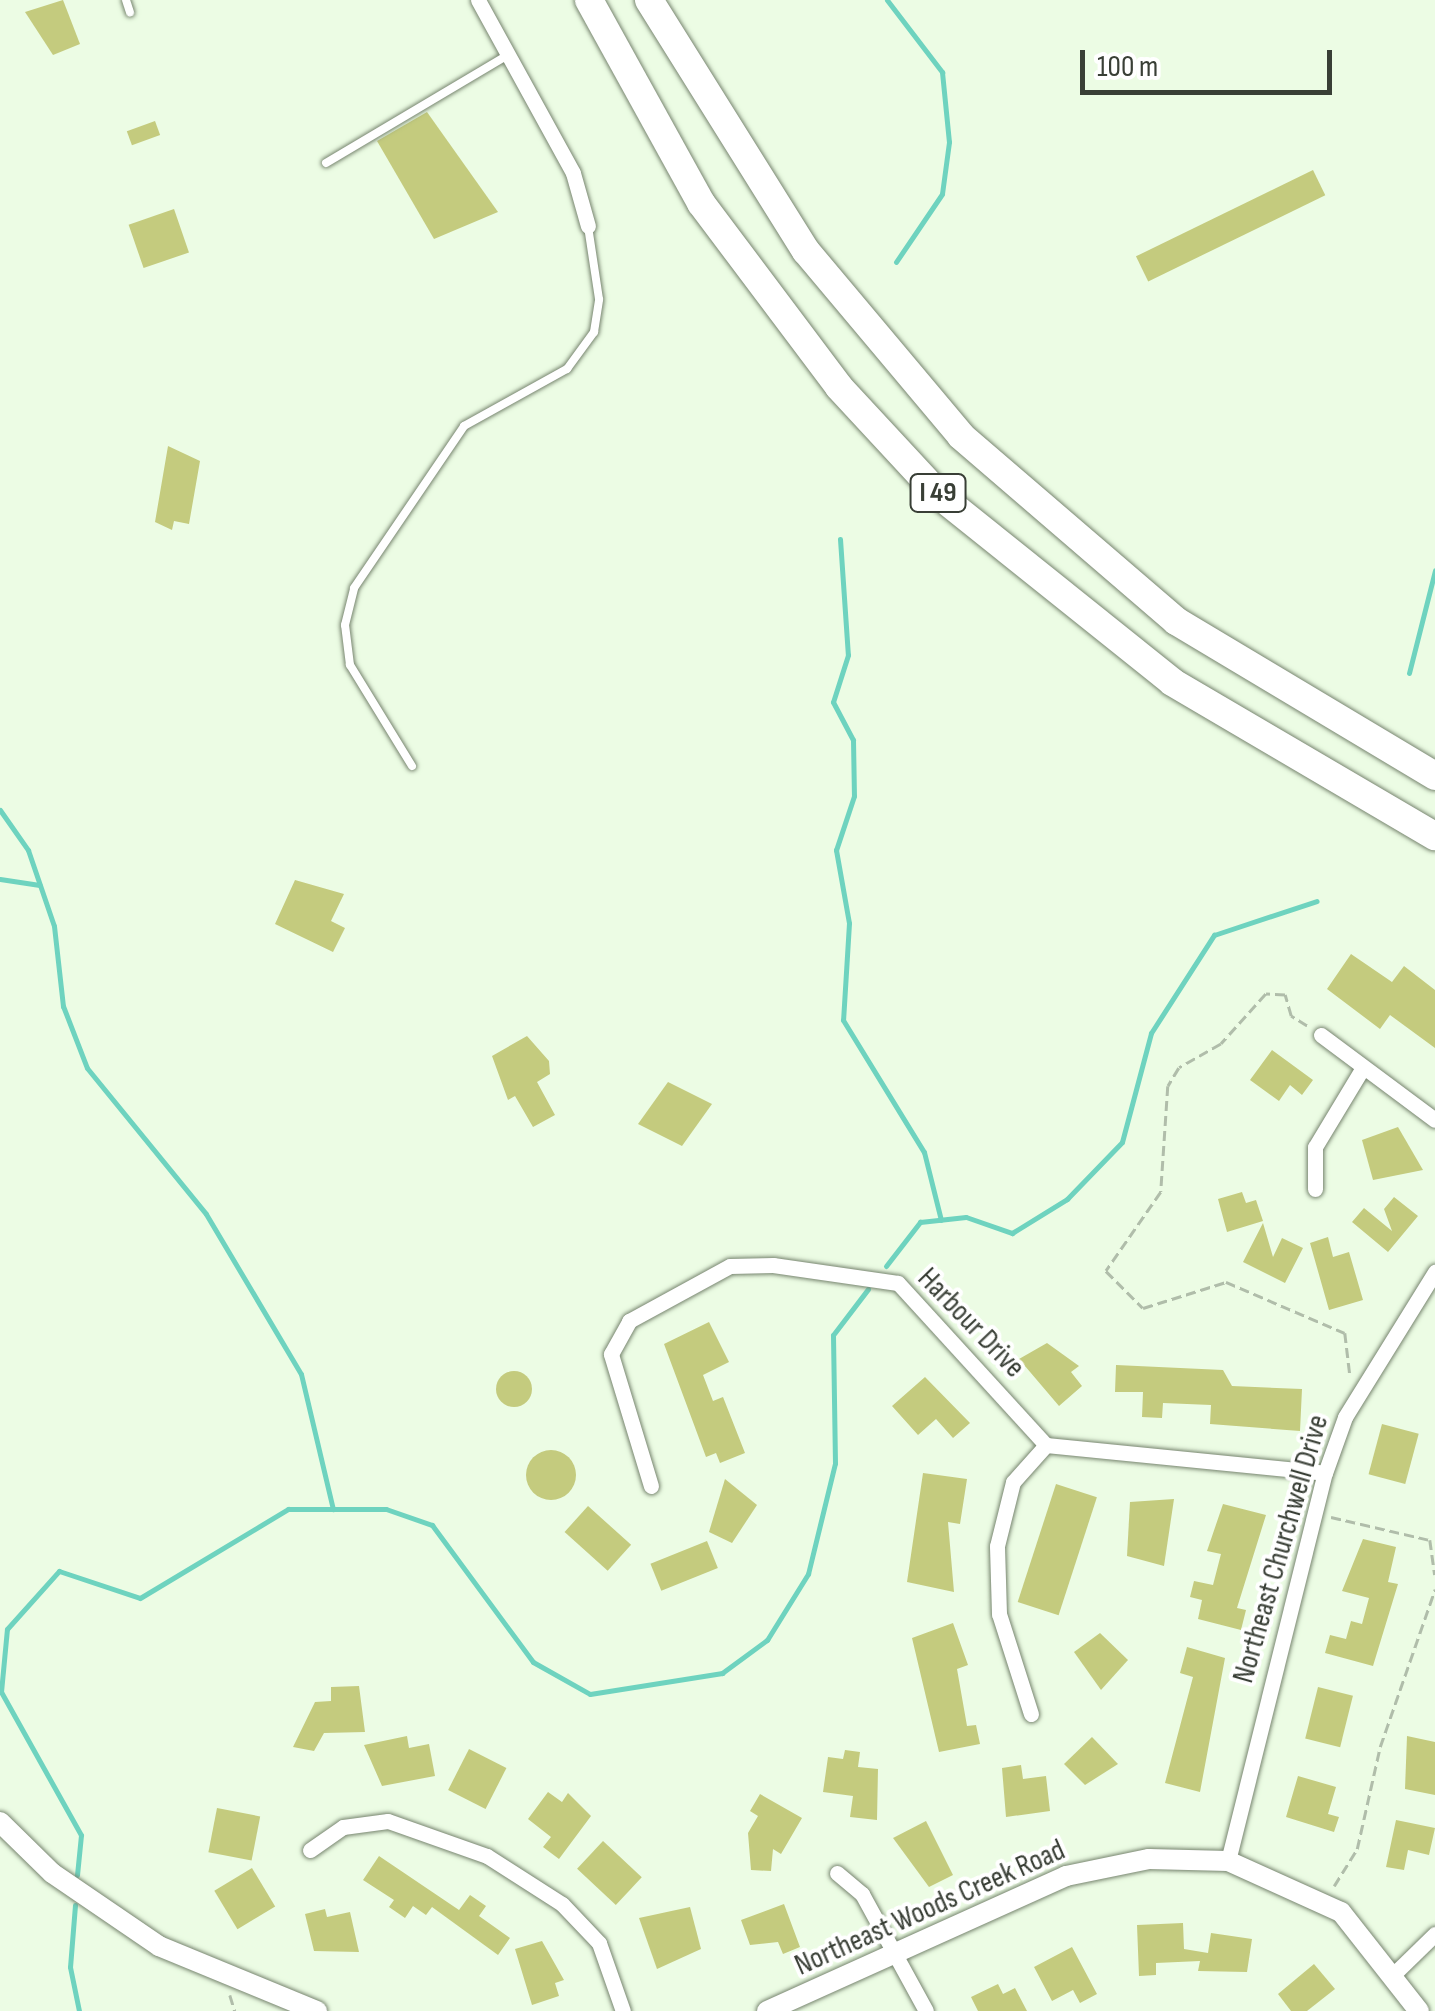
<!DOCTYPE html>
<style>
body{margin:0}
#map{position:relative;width:1435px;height:2011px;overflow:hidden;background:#ecfce4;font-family:"Sofia Sans Condensed",sans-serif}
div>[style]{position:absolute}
.stream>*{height:5px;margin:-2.5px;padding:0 2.5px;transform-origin:2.5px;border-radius:2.5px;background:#6ed3bf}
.building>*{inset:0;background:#c4cb7e;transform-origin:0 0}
.round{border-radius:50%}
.path>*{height:2.5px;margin-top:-1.25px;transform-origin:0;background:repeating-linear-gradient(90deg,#b0bdaa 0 10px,transparent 0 15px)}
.roads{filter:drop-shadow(0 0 2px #77856f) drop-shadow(0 0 2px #77856f)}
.service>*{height:8px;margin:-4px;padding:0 4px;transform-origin:4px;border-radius:4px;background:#fff}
.minor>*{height:15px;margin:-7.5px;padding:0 7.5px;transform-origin:7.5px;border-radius:7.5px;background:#fff}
.tertiary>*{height:20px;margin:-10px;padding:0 10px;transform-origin:10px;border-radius:10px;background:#fff}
.motorway>*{height:28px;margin:-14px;padding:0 14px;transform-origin:14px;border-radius:14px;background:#fff}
span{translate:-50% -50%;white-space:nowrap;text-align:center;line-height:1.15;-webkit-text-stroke:8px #fff;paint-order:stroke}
.shield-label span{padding:2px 8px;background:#fff;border:2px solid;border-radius:8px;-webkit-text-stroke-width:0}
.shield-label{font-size:28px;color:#393f36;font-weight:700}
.street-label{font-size:30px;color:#393f36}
.scale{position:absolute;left:1080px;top:50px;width:252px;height:45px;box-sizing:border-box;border:5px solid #393f36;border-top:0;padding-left:12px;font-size:30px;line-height:35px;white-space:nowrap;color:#393f36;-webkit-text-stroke:8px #fff;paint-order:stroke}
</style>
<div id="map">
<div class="stream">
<i style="left:887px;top:0;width:91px;rotate:52.6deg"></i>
<i style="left:942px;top:72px;width:70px;rotate:84.3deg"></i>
<i style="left:949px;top:142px;width:52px;rotate:97.7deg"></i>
<i style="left:942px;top:194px;width:82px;rotate:124.1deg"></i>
<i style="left:840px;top:539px;width:116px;rotate:86.1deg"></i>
<i style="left:848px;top:655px;width:49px;rotate:107.7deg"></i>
<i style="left:833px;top:702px;width:43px;rotate:62.2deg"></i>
<i style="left:853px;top:740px;width:56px;rotate:89deg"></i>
<i style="left:854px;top:796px;width:57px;rotate:108.4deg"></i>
<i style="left:836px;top:850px;width:74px;rotate:79.9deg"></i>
<i style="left:849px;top:923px;width:97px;rotate:93.5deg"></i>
<i style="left:843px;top:1020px;width:155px;rotate:58.5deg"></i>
<i style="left:924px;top:1152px;width:70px;rotate:76deg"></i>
<i style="left:1409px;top:673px;width:106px;rotate:-75.8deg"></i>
<i style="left:0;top:810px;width:49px;rotate:55deg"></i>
<i style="left:28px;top:850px;width:80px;rotate:71.1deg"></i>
<i style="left:54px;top:926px;width:81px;rotate:83.6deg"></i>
<i style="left:63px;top:1006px;width:66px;rotate:68.8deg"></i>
<i style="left:87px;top:1068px;width:188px;rotate:50.8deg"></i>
<i style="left:206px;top:1214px;width:186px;rotate:59.3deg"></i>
<i style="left:301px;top:1374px;width:139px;rotate:76.7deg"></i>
<i style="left:0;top:879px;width:40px;rotate:8.5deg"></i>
<i style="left:886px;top:1266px;width:56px;rotate:-52.3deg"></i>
<i style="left:920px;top:1222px;width:46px;rotate:-6.2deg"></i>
<i style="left:966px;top:1217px;width:49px;rotate:19.2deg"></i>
<i style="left:1012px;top:1233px;width:65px;rotate:-31.7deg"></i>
<i style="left:1067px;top:1199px;width:79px;rotate:-46deg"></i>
<i style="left:1122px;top:1142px;width:113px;rotate:-75.1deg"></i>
<i style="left:1151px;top:1033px;width:117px;rotate:-57.3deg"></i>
<i style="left:1214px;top:935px;width:108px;rotate:-18.3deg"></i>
<i style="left:77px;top:1875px;width:40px;rotate:-84.3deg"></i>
<i style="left:81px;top:1835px;width:164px;rotate:-119.2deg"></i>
<i style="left:1px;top:1692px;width:63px;rotate:-84.6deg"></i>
<i style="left:7px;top:1629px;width:78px;rotate:-48.1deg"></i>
<i style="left:59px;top:1571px;width:85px;rotate:18.4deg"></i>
<i style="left:140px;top:1598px;width:173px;rotate:-31deg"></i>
<i style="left:288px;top:1509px;width:98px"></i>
<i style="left:386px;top:1509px;width:49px;rotate:19.2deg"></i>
<i style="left:432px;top:1525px;width:170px;rotate:53.6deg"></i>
<i style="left:533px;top:1662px;width:65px;rotate:29.3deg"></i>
<i style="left:590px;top:1694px;width:134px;rotate:-9deg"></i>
<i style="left:722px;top:1673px;width:56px;rotate:-36.3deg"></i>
<i style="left:767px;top:1640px;width:78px;rotate:-58.2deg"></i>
<i style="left:808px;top:1574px;width:114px;rotate:-76.3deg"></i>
<i style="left:835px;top:1463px;width:128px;rotate:-90.9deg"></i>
<i style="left:833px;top:1335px;width:58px;rotate:-52.7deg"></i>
<i style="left:75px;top:1905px;width:62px;rotate:94.6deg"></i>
<i style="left:70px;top:1967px;width:45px;rotate:78.4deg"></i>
</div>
<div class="building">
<i style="clip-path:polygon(63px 0,80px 44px,53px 55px,25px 12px)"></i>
<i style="clip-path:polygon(427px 112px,498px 212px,434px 239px,377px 141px)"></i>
<i style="left:155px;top:121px;width:15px;height:30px;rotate:70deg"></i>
<i style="left:1313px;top:170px;width:28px;height:197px;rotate:64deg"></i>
<i style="left:174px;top:209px;width:46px;height:48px;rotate:71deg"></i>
<i style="clip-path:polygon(168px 446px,200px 461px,189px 524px,174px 521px,172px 530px,155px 522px)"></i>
<i style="clip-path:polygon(295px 880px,344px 894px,331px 921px,345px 928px,333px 952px,275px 924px)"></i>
<i style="clip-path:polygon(1351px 954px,1392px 982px,1404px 966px,1435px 990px,1435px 1048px,1390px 1015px,1380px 1029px,1327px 989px)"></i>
<i style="clip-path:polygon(527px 1036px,549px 1061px,550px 1074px,537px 1082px,555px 1115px,533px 1127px,515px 1096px,508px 1100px,492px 1056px)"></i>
<i style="clip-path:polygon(1272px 1050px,1313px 1080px,1302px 1095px,1290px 1085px,1279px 1101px,1250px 1080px)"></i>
<i style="clip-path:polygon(668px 1082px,712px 1104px,682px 1146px,638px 1124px)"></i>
<i style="clip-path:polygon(1398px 1127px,1423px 1170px,1373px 1180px,1362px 1140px)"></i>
<i style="clip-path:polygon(1242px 1192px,1246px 1203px,1256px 1200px,1263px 1221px,1227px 1232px,1218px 1199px)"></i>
<i style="clip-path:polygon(1394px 1197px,1418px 1216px,1388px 1252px,1352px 1222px,1364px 1208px,1392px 1231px,1384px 1209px)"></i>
<i style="clip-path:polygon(1263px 1223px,1273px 1257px,1282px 1238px,1303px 1248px,1285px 1283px,1243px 1262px)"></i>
<i style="clip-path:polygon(1328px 1237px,1333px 1257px,1349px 1252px,1363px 1300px,1329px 1310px,1310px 1243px)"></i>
<i style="clip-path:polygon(709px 1322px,729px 1362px,703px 1375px,713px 1401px,723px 1397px,745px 1453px,720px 1463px,716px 1453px,706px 1457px,664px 1344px)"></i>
<i style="clip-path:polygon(1047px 1343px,1079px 1366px,1071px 1372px,1082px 1386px,1059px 1406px,1019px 1359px)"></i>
<i style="clip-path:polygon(1116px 1365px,1223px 1370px,1232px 1386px,1302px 1389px,1300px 1431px,1210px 1424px,1211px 1405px,1163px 1403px,1162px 1418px,1142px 1417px,1143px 1392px,1115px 1392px)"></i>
<i class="round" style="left:496px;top:1371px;width:36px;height:36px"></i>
<i style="clip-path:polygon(925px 1377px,970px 1423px,953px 1438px,936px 1419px,918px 1435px,892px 1406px)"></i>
<i style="left:1382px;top:1424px;width:38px;height:52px;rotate:15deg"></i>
<i class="round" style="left:526px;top:1450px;width:50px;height:50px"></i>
<i style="clip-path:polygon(923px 1473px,967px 1479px,960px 1524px,948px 1522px,954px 1592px,907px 1582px)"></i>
<i style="clip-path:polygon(725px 1479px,757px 1505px,732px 1543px,709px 1532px)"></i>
<i style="left:1056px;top:1484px;width:43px;height:124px;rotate:18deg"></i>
<i style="clip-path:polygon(1174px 1499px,1164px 1566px,1127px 1556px,1130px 1502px)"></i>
<i style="clip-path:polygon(1223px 1504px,1266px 1515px,1237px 1608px,1246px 1610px,1241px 1630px,1198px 1619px,1202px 1600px,1190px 1597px,1194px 1581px,1213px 1585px,1221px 1554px,1207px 1551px)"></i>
<i style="left:588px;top:1506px;width:58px;height:35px;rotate:42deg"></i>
<i style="clip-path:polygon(1363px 1539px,1396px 1547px,1388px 1582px,1398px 1584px,1373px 1666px,1325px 1653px,1330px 1635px,1346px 1639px,1351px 1621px,1362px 1624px,1369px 1598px,1342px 1591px)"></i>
<i style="left:707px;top:1541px;width:29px;height:61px;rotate:68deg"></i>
<i style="clip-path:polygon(953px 1623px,968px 1665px,957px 1669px,967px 1726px,976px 1725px,980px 1744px,939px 1752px,912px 1638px)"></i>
<i style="clip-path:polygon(1100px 1633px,1128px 1660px,1101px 1690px,1074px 1652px)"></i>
<i style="clip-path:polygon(1187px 1647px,1225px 1658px,1200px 1792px,1165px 1783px,1193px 1677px,1180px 1673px)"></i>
<i style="clip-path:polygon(359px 1686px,365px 1732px,324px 1733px,314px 1751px,293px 1747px,315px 1702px,331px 1701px,331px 1687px)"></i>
<i style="left:1318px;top:1687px;width:36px;height:53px;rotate:14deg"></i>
<i style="clip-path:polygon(407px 1736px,409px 1748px,429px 1744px,435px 1776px,382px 1786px,364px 1745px)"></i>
<i style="clip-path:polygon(1407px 1736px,1435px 1742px,1435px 1795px,1405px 1789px)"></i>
<i style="clip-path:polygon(1092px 1737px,1118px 1764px,1085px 1785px,1064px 1764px)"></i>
<i style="left:469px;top:1749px;width:42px;height:46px;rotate:27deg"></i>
<i style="clip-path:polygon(845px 1750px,860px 1752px,858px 1767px,878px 1769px,877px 1820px,850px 1817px,853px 1796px,823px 1792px,828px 1757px,843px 1759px)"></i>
<i style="clip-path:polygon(1021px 1765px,1023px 1779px,1046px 1776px,1050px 1811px,1006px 1817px,1002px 1768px)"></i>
<i style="clip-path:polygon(1298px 1776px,1336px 1787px,1328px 1814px,1339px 1817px,1334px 1832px,1286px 1817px)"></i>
<i style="clip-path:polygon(548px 1792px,562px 1802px,568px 1793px,591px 1816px,559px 1859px,543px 1847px,551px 1837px,528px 1819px)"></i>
<i style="clip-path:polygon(760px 1794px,802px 1818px,781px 1854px,773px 1849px,771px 1871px,751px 1870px,748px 1833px,758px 1816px,750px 1811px)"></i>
<i style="left:217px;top:1808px;width:44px;height:45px;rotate:11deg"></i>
<i style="clip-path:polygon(1396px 1820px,1435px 1828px,1429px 1855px,1408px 1850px,1404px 1870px,1386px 1867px)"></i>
<i style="clip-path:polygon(926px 1821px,953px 1875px,929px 1887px,893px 1838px)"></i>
<i style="left:603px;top:1841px;width:53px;height:38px;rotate:43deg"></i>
<i style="clip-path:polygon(379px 1856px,459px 1910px,470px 1895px,486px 1906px,479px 1916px,510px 1938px,498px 1955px,432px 1907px,426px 1915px,413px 1906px,405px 1918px,389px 1907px,394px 1900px,363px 1880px)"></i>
<i style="left:252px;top:1868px;width:45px;height:44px;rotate:59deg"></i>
<i style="clip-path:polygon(784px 1904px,800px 1947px,783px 1954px,778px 1942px,750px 1945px,741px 1920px)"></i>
<i style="clip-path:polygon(690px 1907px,701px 1949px,657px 1969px,639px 1918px)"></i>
<i style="clip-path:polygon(325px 1909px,327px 1917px,350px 1912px,359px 1952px,314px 1951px,305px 1914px)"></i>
<i style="clip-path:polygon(1183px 1923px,1184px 1949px,1208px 1953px,1211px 1933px,1252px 1939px,1247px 1972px,1198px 1971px,1200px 1961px,1156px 1963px,1156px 1975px,1139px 1976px,1137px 1925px)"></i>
<i style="clip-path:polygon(542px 1941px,564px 1980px,555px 1983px,559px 1996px,532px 2005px,515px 1949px)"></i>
<i style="clip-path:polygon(1072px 1947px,1097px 1994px,1080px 2003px,1073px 1990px,1052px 2001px,1034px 1967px)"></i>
<i style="clip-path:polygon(1314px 1964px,1335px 1989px,1307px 2011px,1291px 2011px,1278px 1994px)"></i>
<i style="clip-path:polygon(998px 1984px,1003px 1994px,1015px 1988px,1027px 2011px,978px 2011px,971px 1997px)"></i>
</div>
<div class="path">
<i style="left:1307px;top:1026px;width:19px;rotate:-148deg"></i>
<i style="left:1291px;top:1016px;width:22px;rotate:-106deg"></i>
<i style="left:1285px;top:995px;width:19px;rotate:-177deg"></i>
<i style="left:1266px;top:994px;width:67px;rotate:132deg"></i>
<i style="left:1221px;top:1044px;width:48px;rotate:150.3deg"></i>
<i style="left:1179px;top:1068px;width:21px;rotate:121deg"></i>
<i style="left:1168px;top:1086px;width:106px;rotate:93.8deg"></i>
<i style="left:1161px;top:1192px;width:96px;rotate:124.8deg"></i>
<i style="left:1106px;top:1271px;width:52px;rotate:45deg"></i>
<i style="left:1143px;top:1308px;width:87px;rotate:-17.4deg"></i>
<i style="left:1226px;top:1282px;width:129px;rotate:23.2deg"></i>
<i style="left:1345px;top:1333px;width:42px;rotate:83.2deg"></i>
<i style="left:1331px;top:1517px;width:102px;rotate:13.1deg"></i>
<i style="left:1430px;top:1540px;width:35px;rotate:82deg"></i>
<i style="left:1334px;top:1886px;width:44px;rotate:-58.1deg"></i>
<i style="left:1357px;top:1849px;width:105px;rotate:-77.3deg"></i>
<i style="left:1380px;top:1747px;width:167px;rotate:-70.8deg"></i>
<i style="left:230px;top:1995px;width:17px;rotate:73deg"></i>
</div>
<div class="roads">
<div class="service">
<i style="left:126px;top:0;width:13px;rotate:72deg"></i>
<i style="left:326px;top:163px;width:212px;rotate:-30.7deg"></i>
<i style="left:412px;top:766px;width:119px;rotate:-121.5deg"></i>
<i style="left:350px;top:665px;width:40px;rotate:-97.1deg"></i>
<i style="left:345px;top:625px;width:38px;rotate:-76deg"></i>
<i style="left:354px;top:588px;width:196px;rotate:-55.8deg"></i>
<i style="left:464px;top:426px;width:118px;rotate:-29deg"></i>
<i style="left:567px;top:369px;width:46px;rotate:-53.9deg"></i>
<i style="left:594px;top:332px;width:33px;rotate:-81deg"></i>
<i style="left:599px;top:299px;width:74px;rotate:-98.6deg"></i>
</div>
<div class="minor">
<i style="left:478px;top:0;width:197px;rotate:61.2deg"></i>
<i style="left:573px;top:173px;width:55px;rotate:74.2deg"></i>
<i style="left:1321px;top:1035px;width:142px;rotate:36.7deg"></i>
<i style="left:1315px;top:1189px;width:42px;rotate:-90deg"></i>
<i style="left:1315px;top:1147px;width:91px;rotate:-58.9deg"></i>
<i style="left:651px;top:1486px;width:138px;rotate:-106.9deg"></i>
<i style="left:611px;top:1354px;width:38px;rotate:-61deg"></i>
<i style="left:629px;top:1321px;width:115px;rotate:-28.6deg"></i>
<i style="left:730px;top:1266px;width:43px;rotate:-1.3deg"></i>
<i style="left:773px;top:1265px;width:126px;rotate:8.2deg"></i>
<i style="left:898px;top:1283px;width:219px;rotate:47.6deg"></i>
<i style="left:1046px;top:1445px;width:280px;rotate:5.7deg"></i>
<i style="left:1031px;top:1714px;width:105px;rotate:-107.7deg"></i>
<i style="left:999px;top:1614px;width:68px;rotate:-91.7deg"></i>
<i style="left:997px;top:1546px;width:66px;rotate:-76deg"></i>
<i style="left:1013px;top:1482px;width:50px;rotate:-48.3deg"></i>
<i style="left:310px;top:1850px;width:40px;rotate:-34.9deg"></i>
<i style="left:343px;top:1827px;width:45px;rotate:-7.6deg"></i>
<i style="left:388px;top:1821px;width:105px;rotate:19.5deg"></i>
<i style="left:487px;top:1856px;width:89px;rotate:32.6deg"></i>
<i style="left:562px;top:1904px;width:54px;rotate:46.5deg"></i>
<i style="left:599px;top:1943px;width:72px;rotate:70.6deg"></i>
<i style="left:1228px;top:1861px;width:400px;rotate:-76deg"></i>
<i style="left:1325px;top:1473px;width:59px;rotate:-70.3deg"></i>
<i style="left:1345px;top:1417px;width:171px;rotate:-58.2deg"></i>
<i style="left:837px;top:1873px;width:33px;rotate:40deg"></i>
<i style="left:862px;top:1894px;width:133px;rotate:61.3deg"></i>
<i style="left:1395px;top:1973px;width:56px;rotate:-44.3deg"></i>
</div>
<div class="tertiary">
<i style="left:0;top:1822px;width:73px;rotate:44.4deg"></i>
<i style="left:52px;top:1873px;width:130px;rotate:34.3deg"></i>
<i style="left:159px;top:1946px;width:171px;rotate:22.4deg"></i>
<i style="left:767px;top:2011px;width:328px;rotate:-24.3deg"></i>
<i style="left:1066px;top:1876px;width:85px;rotate:-11.6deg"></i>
<i style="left:1149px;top:1859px;width:79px;rotate:1.5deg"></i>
<i style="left:1228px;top:1861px;width:124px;rotate:24.3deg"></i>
<i style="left:1341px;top:1912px;width:126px;rotate:51.8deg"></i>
</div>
<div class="motorway">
<i style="left:589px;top:0;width:232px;rotate:61.1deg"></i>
<i style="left:701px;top:203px;width:230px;rotate:53.1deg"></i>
<i style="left:839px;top:387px;width:147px;rotate:47.2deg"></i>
<i style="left:939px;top:495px;width:299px;rotate:38.7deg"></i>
<i style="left:1172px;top:682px;width:305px;rotate:30.4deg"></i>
<i style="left:649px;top:0;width:296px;rotate:58deg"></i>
<i style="left:806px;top:251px;width:241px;rotate:50deg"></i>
<i style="left:961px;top:436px;width:284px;rotate:40.7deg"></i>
<i style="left:1176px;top:621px;width:302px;rotate:30.9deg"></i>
</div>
</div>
<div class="shield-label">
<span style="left:938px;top:493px">I 49</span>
</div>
<div class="street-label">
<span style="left:971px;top:1323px;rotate:46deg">Harbour Drive</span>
<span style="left:1281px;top:1549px;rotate:-74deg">Northeast Churchwell Drive</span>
<span style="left:930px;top:1908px;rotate:-24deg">Northeast Woods Creek Road</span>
</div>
<div class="scale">100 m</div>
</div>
